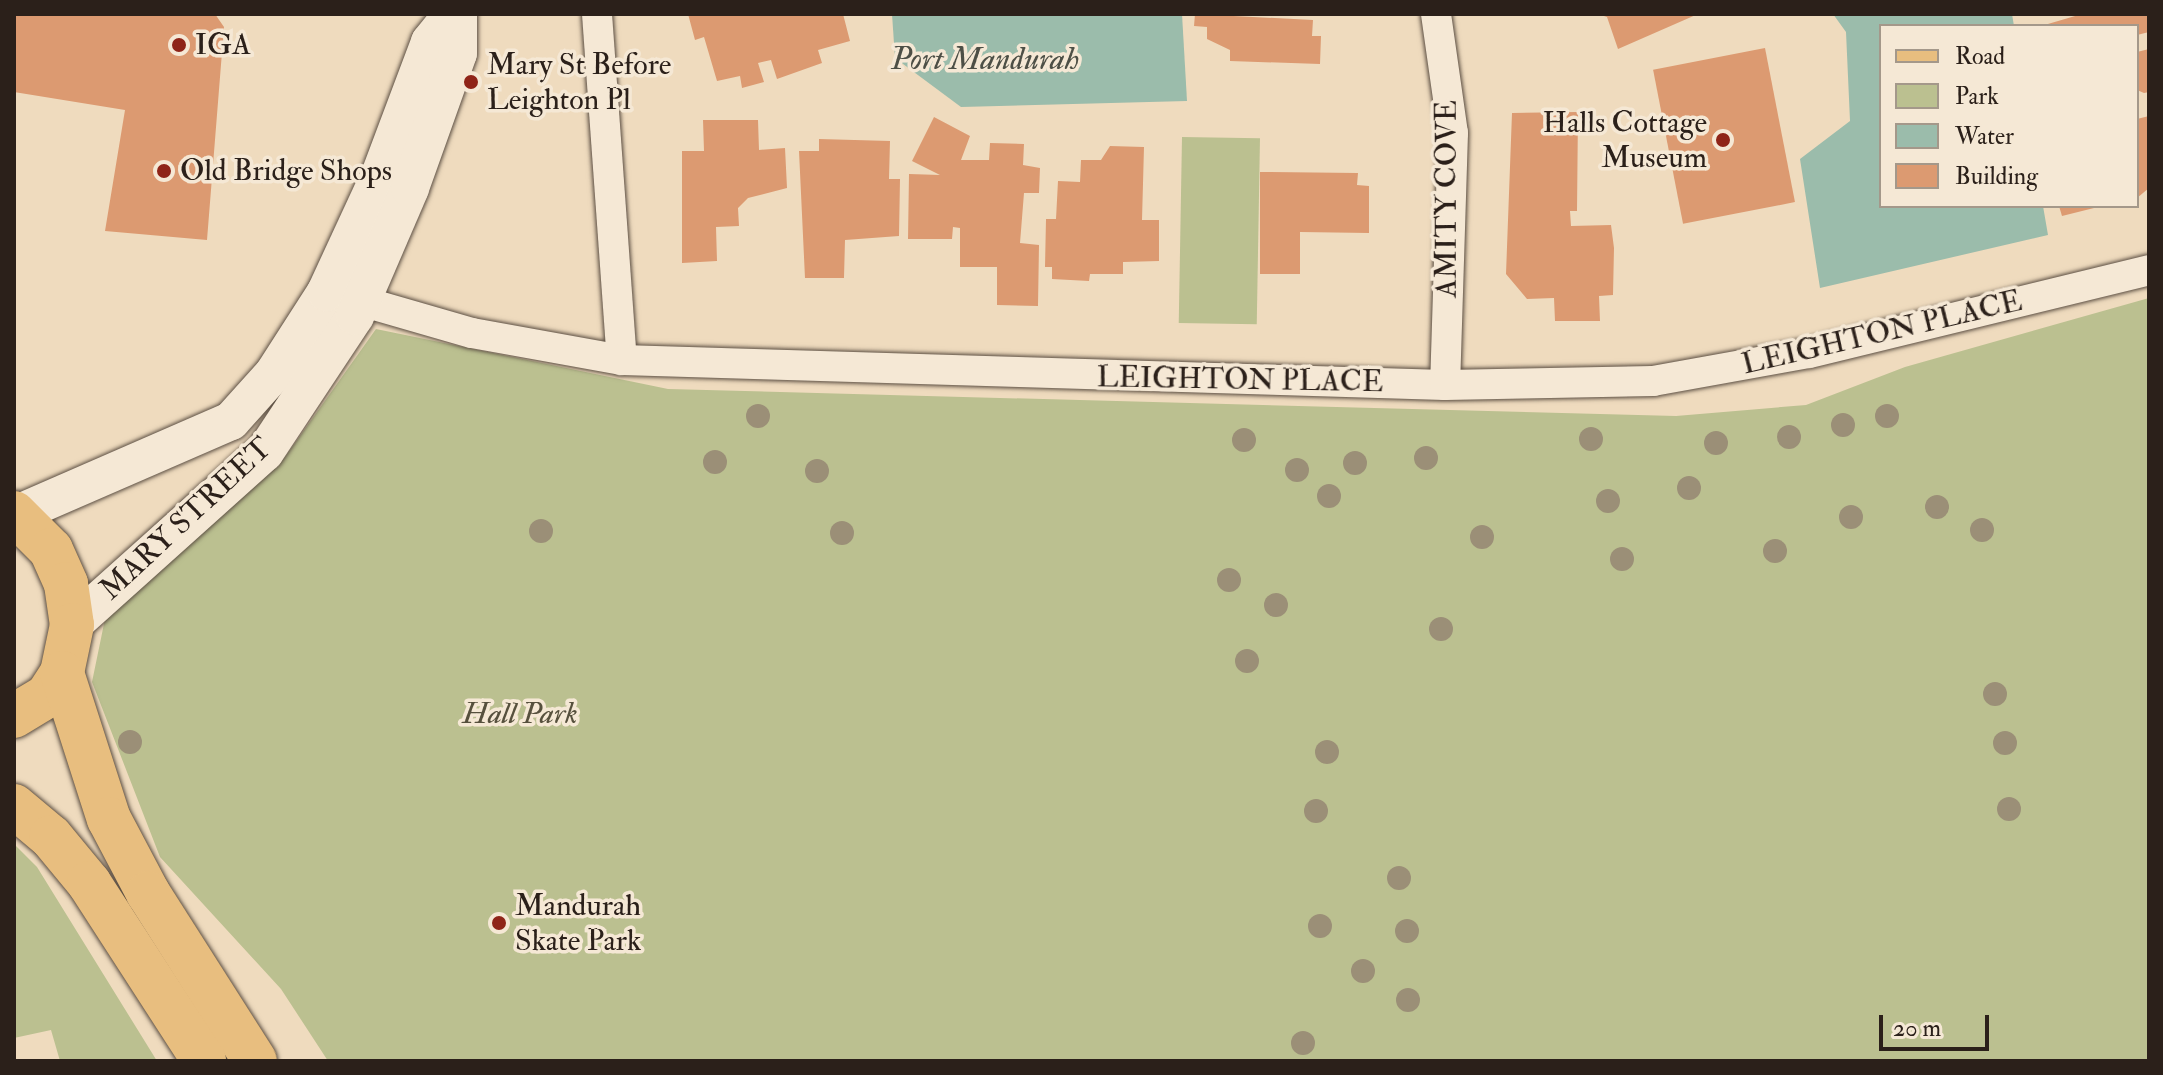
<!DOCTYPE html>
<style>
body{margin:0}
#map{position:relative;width:2163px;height:1075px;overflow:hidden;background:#efdbbe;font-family:"IM FELL Double Pica",serif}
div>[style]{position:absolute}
.green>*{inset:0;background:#bbc090;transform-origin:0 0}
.water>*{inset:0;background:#9bbcab}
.building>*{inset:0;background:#dc9a71;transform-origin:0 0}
.roads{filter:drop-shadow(0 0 2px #5c4f43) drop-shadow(0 0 2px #5c4f43)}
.minor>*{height:30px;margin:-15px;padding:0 15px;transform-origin:15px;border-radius:15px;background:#f5e8d5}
.tertiary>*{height:38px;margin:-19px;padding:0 19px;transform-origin:19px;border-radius:19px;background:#f5e8d5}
.primary>*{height:44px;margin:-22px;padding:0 22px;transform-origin:22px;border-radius:22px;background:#e8be7f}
.trees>*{width:24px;height:24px;margin:-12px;border-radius:50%;background:#9b8f77}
.dots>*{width:22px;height:22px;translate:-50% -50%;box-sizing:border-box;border:4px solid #f5e8d5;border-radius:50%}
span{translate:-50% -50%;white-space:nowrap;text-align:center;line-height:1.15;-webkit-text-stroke:7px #f5e8d5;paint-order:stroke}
.poi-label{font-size:30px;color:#2b201a}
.left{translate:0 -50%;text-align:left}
.right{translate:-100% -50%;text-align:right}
.street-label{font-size:30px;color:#2b201a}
.park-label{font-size:30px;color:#56503d;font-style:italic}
.water-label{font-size:32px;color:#4d4f46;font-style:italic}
.frame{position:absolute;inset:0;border:16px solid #2b201a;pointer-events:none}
.legend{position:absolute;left:1879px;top:24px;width:260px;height:184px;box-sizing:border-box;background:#f5e8d5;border:2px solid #a4988a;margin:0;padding:10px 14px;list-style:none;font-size:24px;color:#2b201a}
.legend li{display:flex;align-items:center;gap:16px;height:40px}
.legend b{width:40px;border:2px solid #a4988a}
.scale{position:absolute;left:1879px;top:1015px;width:110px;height:36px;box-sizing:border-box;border:4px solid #2b201a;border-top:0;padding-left:10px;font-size:24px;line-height:28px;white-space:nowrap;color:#2b201a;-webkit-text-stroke:6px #f5e8d5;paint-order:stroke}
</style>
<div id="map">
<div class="green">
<i style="left:1182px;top:137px;width:78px;height:186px;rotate:1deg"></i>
<i style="clip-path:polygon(2149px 298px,2149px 1061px,328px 1061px,281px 989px,160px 857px,92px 682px,106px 614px,285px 457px,376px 329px,668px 389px,1676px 416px,1806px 405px,1905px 367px)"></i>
<i style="clip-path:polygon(14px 844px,37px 867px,157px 1061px,60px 1061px,51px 1030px,14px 1038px)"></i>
</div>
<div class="water">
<i style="clip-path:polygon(892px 14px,1182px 14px,1187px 101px,961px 107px,895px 58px)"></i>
<i style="clip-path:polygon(1833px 14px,2012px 14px,2014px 26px,1881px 26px,1881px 206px,2043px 206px,2048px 235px,1820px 288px,1800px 159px,1850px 121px,1846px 32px)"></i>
</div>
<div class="building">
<i style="clip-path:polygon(14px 14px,215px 14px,224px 27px,207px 240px,105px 231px,125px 110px,14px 92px)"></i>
<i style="clip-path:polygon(688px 14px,843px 14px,850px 41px,818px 50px,822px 63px,777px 79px,771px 60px,758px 63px,764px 82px,742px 88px,740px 76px,717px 81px,704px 37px,695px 40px)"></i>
<i style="clip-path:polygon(1195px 14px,1313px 20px,1312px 36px,1321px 36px,1320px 64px,1230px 61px,1230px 50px,1207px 39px,1207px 27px,1194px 26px)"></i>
<i style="clip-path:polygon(1598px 14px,1698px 14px,1618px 49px,1607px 17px)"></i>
<i style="clip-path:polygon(2082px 14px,2149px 14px,2149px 32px,2137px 35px,2137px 26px,2041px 26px)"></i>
<i style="left:1765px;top:48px;width:157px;height:114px;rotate:79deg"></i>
<i style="clip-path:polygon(2149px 49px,2149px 92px,2144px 93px,2137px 90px,2137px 52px)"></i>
<i style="clip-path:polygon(1578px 112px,1577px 211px,1570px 211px,1571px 226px,1611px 225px,1614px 248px,1613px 295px,1599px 296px,1600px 321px,1555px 321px,1554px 298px,1527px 299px,1506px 274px,1512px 113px)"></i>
<i style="clip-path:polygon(2149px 116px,2149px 188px,2137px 198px,2137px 119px)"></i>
<i style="clip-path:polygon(934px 117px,970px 136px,961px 160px,989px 160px,990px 143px,1024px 144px,1023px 165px,1040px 168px,1039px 193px,1024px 193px,1020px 243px,1039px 245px,1038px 306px,997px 305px,997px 267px,960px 267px,960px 228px,953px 227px,952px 239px,908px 239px,909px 174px,940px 175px,912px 161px)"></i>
<i style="clip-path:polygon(703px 120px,758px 120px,759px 150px,785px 148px,787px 188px,748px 198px,738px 208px,739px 226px,716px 227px,717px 261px,682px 263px,682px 151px,704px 151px)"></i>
<i style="clip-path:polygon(819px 139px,890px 141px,889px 179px,900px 179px,899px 236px,845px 240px,844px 278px,805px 278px,799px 151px,819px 151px)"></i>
<i style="clip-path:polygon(1110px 146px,1144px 147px,1142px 220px,1159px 220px,1159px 261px,1123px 262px,1123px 274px,1090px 274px,1089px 281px,1052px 279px,1052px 267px,1045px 267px,1046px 219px,1056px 219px,1058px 181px,1080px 182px,1081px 160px,1101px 160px)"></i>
<i style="clip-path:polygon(1260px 172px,1358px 173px,1357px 185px,1369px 186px,1369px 233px,1300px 232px,1300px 274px,1260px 274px)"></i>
<i style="clip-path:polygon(2059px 206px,2098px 206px,2098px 207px,2062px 216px)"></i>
</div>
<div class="roads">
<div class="minor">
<i style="left:597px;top:14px;width:347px;rotate:85.9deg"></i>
<i style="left:1436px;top:14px;width:120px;rotate:81.9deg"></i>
<i style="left:1453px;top:133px;width:252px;rotate:91.8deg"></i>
<i style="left:340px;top:295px;width:137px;rotate:16.1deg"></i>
<i style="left:472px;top:333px;width:152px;rotate:10.2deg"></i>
<i style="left:622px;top:360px;width:823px;rotate:1.74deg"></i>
<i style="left:1445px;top:385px;width:208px;rotate:-1.1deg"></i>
<i style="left:1653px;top:381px;width:158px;rotate:-10.2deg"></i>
<i style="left:1809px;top:353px;width:350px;rotate:-13.7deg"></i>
</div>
<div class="tertiary">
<i style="left:17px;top:514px;width:233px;rotate:-23.5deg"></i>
<i style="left:231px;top:421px;width:64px;rotate:-48.1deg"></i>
<i style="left:274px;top:373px;width:96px;rotate:-57.3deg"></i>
<i style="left:326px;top:292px;width:129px;rotate:-65.2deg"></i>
<i style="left:380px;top:175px;width:142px;rotate:-69.4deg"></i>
<i style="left:430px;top:42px;width:36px;rotate:-51deg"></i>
<i style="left:72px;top:625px;width:259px;rotate:-41.9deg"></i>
<i style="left:265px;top:452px;width:163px;rotate:-56.5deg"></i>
<i style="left:355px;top:316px;width:139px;rotate:-66.7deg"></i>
<i style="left:410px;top:188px;width:143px;rotate:-70.4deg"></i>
<i style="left:458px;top:53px;width:39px;rotate:-90deg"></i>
</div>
<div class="primary">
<i style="left:14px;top:513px;width:52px;rotate:45deg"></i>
<i style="left:51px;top:550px;width:37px;rotate:66deg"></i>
<i style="left:66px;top:584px;width:41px;rotate:81.7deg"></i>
<i style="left:72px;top:625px;width:49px;rotate:101.8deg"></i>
<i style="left:62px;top:673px;width:27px;rotate:123deg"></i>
<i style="left:47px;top:696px;width:39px;rotate:149deg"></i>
<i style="left:62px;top:673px;width:153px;rotate:72.2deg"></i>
<i style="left:109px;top:819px;width:84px;rotate:62.2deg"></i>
<i style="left:148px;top:893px;width:199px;rotate:57.5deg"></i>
<i style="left:14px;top:806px;width:48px;rotate:40deg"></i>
<i style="left:51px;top:837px;width:60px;rotate:50.4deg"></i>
<i style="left:89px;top:883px;width:212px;rotate:57.1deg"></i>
</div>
</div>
<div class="trees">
<i style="left:758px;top:416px"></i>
<i style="left:1887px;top:416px"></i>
<i style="left:1843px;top:425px"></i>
<i style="left:1789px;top:437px"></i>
<i style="left:1591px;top:439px"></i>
<i style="left:1244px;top:440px"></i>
<i style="left:1716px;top:443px"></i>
<i style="left:1426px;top:458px"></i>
<i style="left:715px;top:462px"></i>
<i style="left:1355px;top:463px"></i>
<i style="left:1297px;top:470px"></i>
<i style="left:817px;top:471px"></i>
<i style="left:1689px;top:488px"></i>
<i style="left:1329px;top:496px"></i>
<i style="left:1608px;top:501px"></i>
<i style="left:1937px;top:507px"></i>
<i style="left:1851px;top:517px"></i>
<i style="left:1982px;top:530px"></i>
<i style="left:541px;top:531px"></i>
<i style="left:842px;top:533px"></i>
<i style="left:1482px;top:537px"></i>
<i style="left:1775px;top:551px"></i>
<i style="left:1622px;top:559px"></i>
<i style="left:1229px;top:580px"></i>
<i style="left:1276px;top:605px"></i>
<i style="left:1441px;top:629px"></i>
<i style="left:1247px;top:661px"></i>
<i style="left:1995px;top:694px"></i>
<i style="left:130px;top:742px"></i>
<i style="left:2005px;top:743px"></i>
<i style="left:1327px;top:752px"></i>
<i style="left:2009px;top:809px"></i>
<i style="left:1316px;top:811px"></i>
<i style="left:1399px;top:878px"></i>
<i style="left:1320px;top:926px"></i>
<i style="left:1407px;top:931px"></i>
<i style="left:1363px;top:971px"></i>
<i style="left:1408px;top:1000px"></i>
<i style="left:1303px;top:1043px"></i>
</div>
<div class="dots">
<i style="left:179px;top:45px;background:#8f2418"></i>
<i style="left:471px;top:82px;background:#8f2418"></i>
<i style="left:1723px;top:140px;background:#8f2418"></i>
<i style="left:164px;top:171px;background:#8f2418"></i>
<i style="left:499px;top:923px;background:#8f2418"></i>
</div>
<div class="poi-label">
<span class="left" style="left:195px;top:45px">IGA</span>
<span class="left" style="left:487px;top:82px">Mary St Before<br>Leighton Pl</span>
<span class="right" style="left:1707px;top:140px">Halls Cottage<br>Museum</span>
<span class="left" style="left:180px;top:171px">Old Bridge Shops</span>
<span class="left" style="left:515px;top:923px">Mandurah<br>Skate Park</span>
</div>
<div class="street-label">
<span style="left:1447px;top:199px;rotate:-90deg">AMITY COVE</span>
<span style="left:1882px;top:333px;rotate:-13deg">LEIGHTON PLACE</span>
<span style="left:1240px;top:380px;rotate:1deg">LEIGHTON PLACE</span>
<span style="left:186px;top:519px;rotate:-43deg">MARY STREET</span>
</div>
<div class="park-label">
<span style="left:520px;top:714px">Hall Park</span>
</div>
<div class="water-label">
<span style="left:985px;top:59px">Port Mandurah</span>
</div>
<div class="frame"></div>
<ul class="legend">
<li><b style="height:10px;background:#e8be7f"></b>Road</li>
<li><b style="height:22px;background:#bbc090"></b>Park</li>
<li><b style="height:22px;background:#9bbcab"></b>Water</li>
<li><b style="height:22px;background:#dc9a71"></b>Building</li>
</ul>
<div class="scale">20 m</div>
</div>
